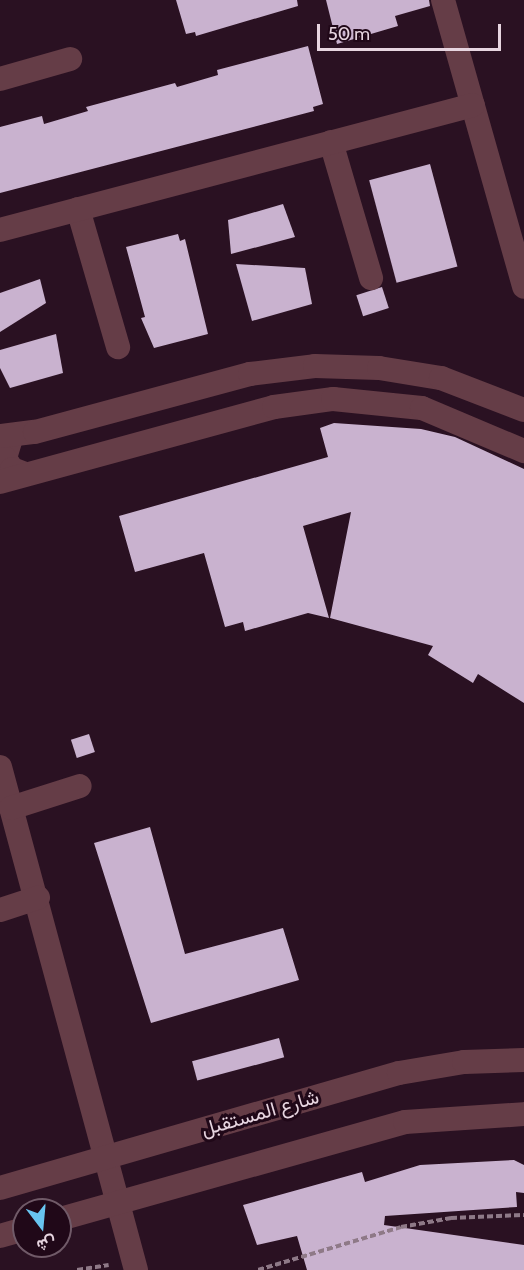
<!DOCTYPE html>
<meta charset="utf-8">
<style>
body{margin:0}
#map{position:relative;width:524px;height:1270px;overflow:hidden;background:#2a1122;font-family:Cabin,Vazirmatn,sans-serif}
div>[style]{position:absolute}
.building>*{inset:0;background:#c9b2cf;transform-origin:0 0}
.path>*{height:4px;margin-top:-2px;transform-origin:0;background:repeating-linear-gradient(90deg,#8e7987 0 6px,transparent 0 9px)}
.minor>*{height:24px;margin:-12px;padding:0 12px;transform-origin:12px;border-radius:12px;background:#653d47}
span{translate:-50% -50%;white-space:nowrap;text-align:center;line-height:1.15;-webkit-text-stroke:6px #200818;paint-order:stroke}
.street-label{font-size:20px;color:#e7d5e0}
.north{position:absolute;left:12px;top:1198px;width:60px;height:60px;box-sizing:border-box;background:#200818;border:2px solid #705a68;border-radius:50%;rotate:164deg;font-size:16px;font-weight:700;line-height:24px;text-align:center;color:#e7d5e0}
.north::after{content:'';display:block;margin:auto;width:21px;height:27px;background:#68c4f0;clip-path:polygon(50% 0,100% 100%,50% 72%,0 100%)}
.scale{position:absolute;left:317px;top:24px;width:184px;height:27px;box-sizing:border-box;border:3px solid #e7d5e0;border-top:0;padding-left:8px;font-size:18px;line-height:21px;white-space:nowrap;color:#e7d5e0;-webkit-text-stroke:4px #200818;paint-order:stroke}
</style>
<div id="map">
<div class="building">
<i style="clip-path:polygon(176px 0,297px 0,298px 6px,196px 36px,195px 32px,186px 34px)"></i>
<i style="clip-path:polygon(326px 0,429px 0,430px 6px,395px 16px,398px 26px,337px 44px)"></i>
<i style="clip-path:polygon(308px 46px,323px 104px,313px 107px,314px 111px,0 193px,0 127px,42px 116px,44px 124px,88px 111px,86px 107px,175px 83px,177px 87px,218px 75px,217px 70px)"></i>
<i style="left:430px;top:164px;width:106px;height:63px;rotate:75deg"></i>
<i style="clip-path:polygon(283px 204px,295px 237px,231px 254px,228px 220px)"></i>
<i style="clip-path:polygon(178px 234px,180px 241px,185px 239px,208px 334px,154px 348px,141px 318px,145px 317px,126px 247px)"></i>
<i style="clip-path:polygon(236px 264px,305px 268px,312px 304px,252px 321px)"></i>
<i style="clip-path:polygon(40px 279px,46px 303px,0 332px,0 293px)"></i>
<i style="left:382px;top:287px;width:22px;height:27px;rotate:72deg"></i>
<i style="clip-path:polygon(56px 334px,63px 373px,10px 388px,0 368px,0 350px)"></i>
<i style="clip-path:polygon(334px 423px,421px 429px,455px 437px,524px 469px,524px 703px,478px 674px,473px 683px,428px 655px,433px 646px,330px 618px,351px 512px,303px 526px,329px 618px,308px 613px,245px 631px,243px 622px,225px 627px,204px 553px,135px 572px,119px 516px,328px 457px,320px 428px)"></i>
<i style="left:89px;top:734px;width:19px;height:19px;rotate:72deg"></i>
<i style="clip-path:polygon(150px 827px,185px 954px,283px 928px,299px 980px,151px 1023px,94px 843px)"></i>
<i style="left:279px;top:1038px;width:20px;height:90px;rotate:75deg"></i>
<i style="clip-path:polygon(514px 1160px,524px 1165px,524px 1193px,516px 1192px,517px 1207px,385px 1216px,384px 1225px,524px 1245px,524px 1270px,307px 1270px,297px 1236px,257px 1245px,243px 1205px,362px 1172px,365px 1182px,420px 1165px)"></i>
</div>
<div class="path">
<i style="left:77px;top:1270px;width:32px;rotate:-9deg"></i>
<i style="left:258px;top:1270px;width:149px;rotate:-16.7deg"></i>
<i style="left:401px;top:1227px;width:51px;rotate:-10.2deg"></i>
<i style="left:451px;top:1218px;width:73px;rotate:-2.4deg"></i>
</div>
<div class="minor">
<i style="left:443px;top:0;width:298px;rotate:74.2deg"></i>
<i style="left:0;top:79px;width:73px;rotate:-15.9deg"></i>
<i style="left:331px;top:142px;width:142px;rotate:73.6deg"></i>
<i style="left:78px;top:209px;width:144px;rotate:73.8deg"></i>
<i style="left:0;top:230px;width:489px;rotate:-14.8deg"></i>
<i style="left:12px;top:435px;width:24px;rotate:107deg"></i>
<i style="left:5px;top:458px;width:13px;rotate:58deg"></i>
<i style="left:12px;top:469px;width:14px;rotate:21deg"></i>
<i style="left:0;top:436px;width:35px;rotate:-7deg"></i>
<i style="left:35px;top:432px;width:223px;rotate:-15.1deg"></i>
<i style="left:250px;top:374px;width:65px;rotate:-7deg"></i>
<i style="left:315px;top:366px;width:64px;rotate:1.8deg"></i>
<i style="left:379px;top:368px;width:63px;rotate:9.2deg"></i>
<i style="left:441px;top:378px;width:89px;rotate:21.1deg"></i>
<i style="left:0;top:482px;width:284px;rotate:-15.3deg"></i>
<i style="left:274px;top:407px;width:60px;rotate:-7.7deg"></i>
<i style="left:333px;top:399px;width:89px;rotate:5.8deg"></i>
<i style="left:422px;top:408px;width:111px;rotate:22.9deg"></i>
<i style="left:0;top:767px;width:521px;rotate:74.87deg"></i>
<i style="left:11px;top:808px;width:72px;rotate:-17.7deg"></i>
<i style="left:0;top:910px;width:40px;rotate:-18deg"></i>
<i style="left:0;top:1188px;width:415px;rotate:-16.1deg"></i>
<i style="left:399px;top:1073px;width:66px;rotate:-9.6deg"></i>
<i style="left:464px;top:1062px;width:60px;rotate:-1.9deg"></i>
<i style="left:60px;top:1219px;width:358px;rotate:-15.7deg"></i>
<i style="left:405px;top:1122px;width:119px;rotate:-3.8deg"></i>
<i style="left:0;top:1236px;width:25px;rotate:-16deg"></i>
</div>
<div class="street-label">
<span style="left:260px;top:1113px;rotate:-16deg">شارع المستقبل</span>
</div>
<div class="north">ش</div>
<div class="scale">50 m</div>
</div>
